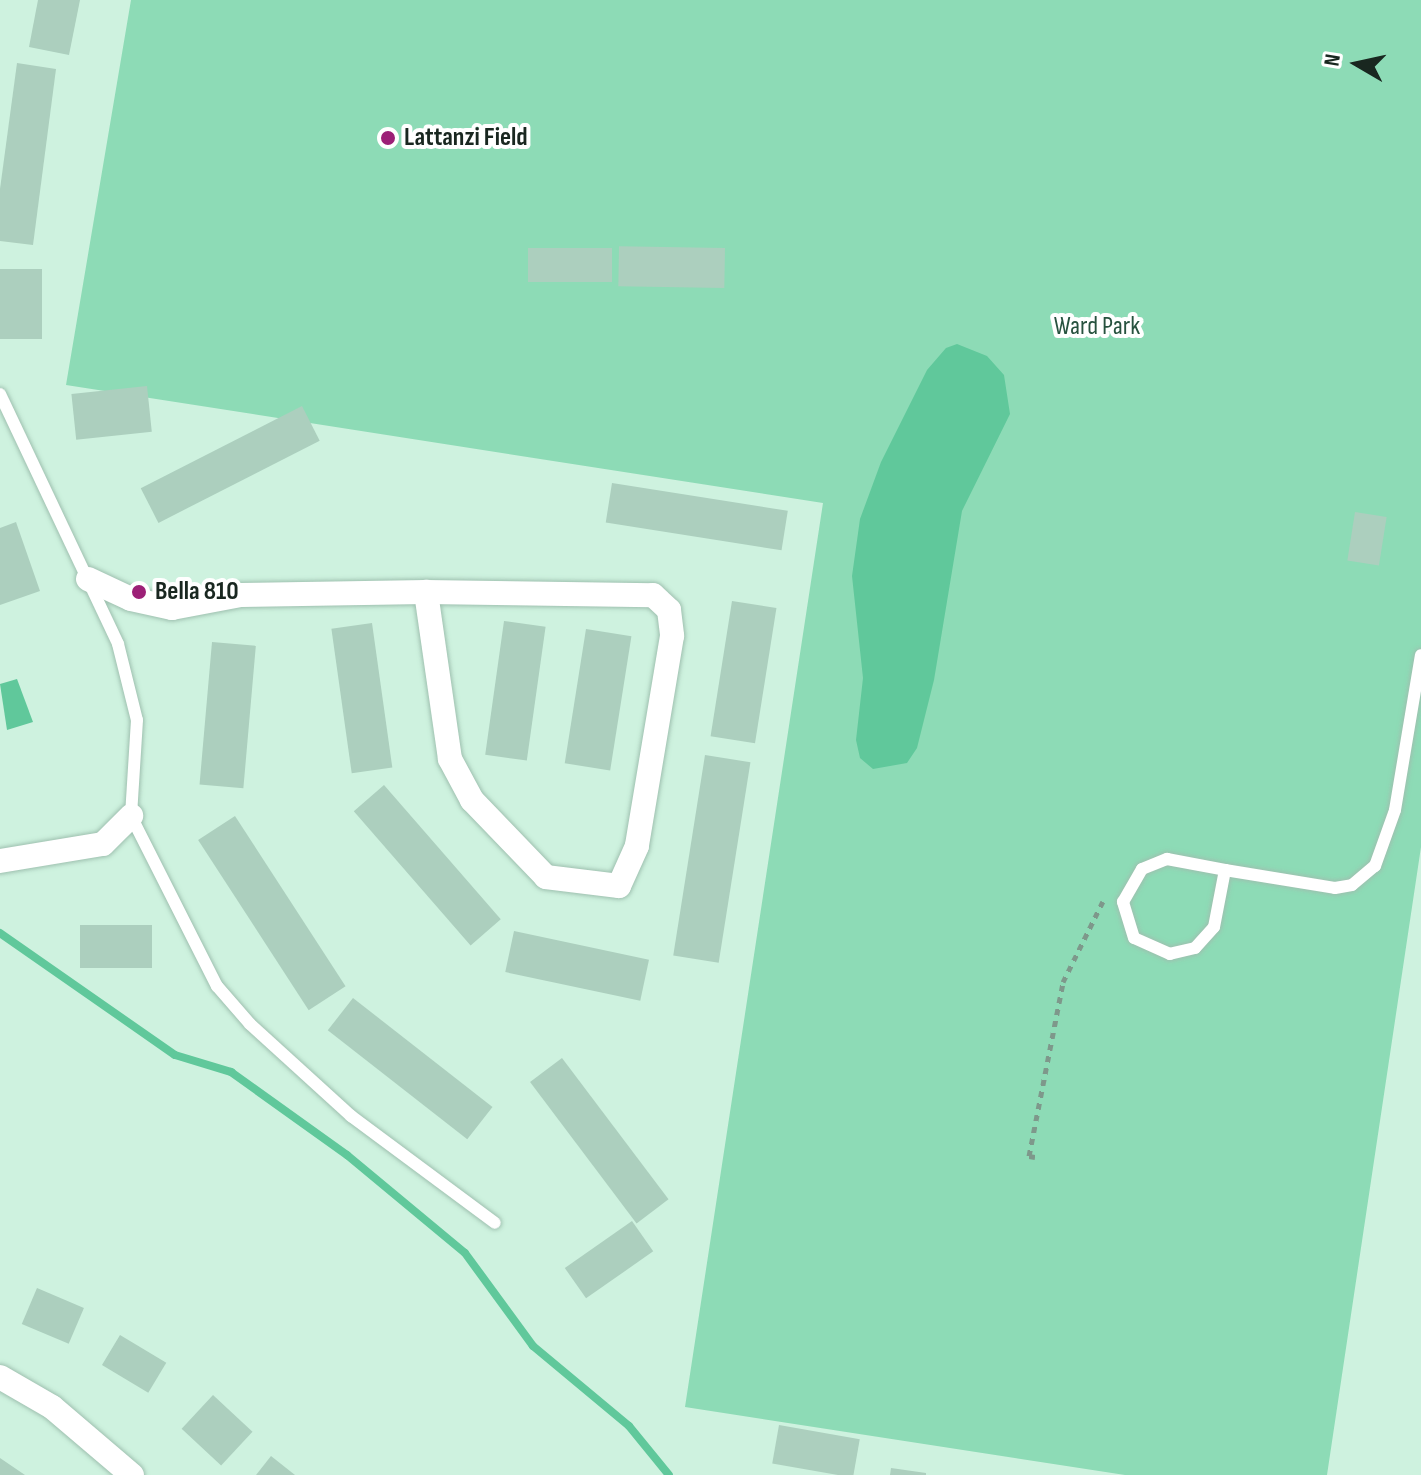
<!DOCTYPE html>
<style>
body{margin:0}
#map{position:relative;width:1421px;height:1475px;overflow:hidden;background:#cef2df;font-family:"Sofia Sans Condensed",sans-serif}
div>[style]{position:absolute}
.green>*{inset:0;background:#8ddbb6}
.water>*{inset:0;background:#60c89b}
.stream>*{height:8px;margin:-4px;padding:0 4px;transform-origin:4px;border-radius:4px;background:#60c89b}
.building>*{inset:0;background:#accfbe;transform-origin:0 0}
.path>*{height:5px;margin-top:-2.5px;transform-origin:0;background:repeating-linear-gradient(90deg,#7e988b 0 6px,transparent 0 12px)}
.roads{filter:drop-shadow(0 0 2px #9ec0af) drop-shadow(0 0 2px #9ec0af)}
.lane>*{height:12px;margin:-6px;padding:0 6px;transform-origin:6px;border-radius:6px;background:#fff}
.street>*{height:24px;margin:-12px;padding:0 12px;transform-origin:12px;border-radius:12px;background:#fff}
.dots>*{width:22px;height:22px;translate:-50% -50%;box-sizing:border-box;border:4px solid #fff;border-radius:50%}
span{translate:-50% -50%;white-space:nowrap;text-align:center;line-height:1.15;-webkit-text-stroke:8px #fff;paint-order:stroke}
.poi-label{font-size:26px;color:#192720;font-weight:700}
.left{translate:0 -50%;text-align:left}
.park-label{font-size:26px;color:#27523f}
.north{position:absolute;left:1317px;top:24px;width:80px;height:80px;-webkit-text-stroke:6px #fff;paint-order:stroke;rotate:279deg;font-size:22px;font-weight:700;line-height:32px;text-align:center;color:#192720}
.north::after{content:'';display:block;margin:auto;width:28px;height:36px;background:#192720;clip-path:polygon(50% 0,100% 100%,50% 72%,0 100%)}
</style>
<div id="map">
<div class="green">
<i style="clip-path:polygon(131px 0,1421px 0,1421px 847px,1327px 1475px,1125px 1475px,685px 1407px,823px 503px,66px 385px)"></i>
</div>
<div class="water">
<i style="clip-path:polygon(957px 344px,987px 356px,1004px 375px,1010px 414px,962px 511px,934px 680px,917px 748px,907px 763px,873px 769px,860px 758px,856px 740px,863px 678px,852px 576px,860px 519px,881px 462px,927px 370px,946px 348px)"></i>
<i style="clip-path:polygon(17px 679px,33px 722px,7px 730px,0 684px)"></i>
</div>
<div class="stream">
<i style="left:0;top:933px;width:213px;rotate:34.9deg"></i>
<i style="left:175px;top:1055px;width:59px;rotate:16.9deg"></i>
<i style="left:231px;top:1072px;width:143px;rotate:35.6deg"></i>
<i style="left:347px;top:1155px;width:153px;rotate:39.7deg"></i>
<i style="left:465px;top:1253px;width:115px;rotate:53.8deg"></i>
<i style="left:533px;top:1346px;width:125px;rotate:39.8deg"></i>
<i style="left:629px;top:1426px;width:63px;rotate:50.8deg"></i>
</div>
<div class="building">
<i style="clip-path:polygon(38px 0,80px 0,69px 55px,29px 47px)"></i>
<i style="clip-path:polygon(17px 63px,56px 69px,33px 245px,0 241px,0 189px)"></i>
<i style="left:528px;top:248px;width:84px;height:34px"></i>
<i style="left:725px;top:248px;width:40px;height:106px;rotate:91deg"></i>
<i style="left:0;top:269px;width:42px;height:70px"></i>
<i style="left:147px;top:386px;width:46px;height:76px;rotate:84deg"></i>
<i style="left:302px;top:406px;width:39px;height:181px;rotate:63deg"></i>
<i style="left:612px;top:483px;width:178px;height:40px;rotate:9deg"></i>
<i style="left:1355px;top:512px;width:32px;height:49px;rotate:9deg"></i>
<i style="clip-path:polygon(16px 522px,40px 591px,0 605px,0 528px)"></i>
<i style="left:732px;top:601px;width:45px;height:137px;rotate:9deg"></i>
<i style="left:504px;top:621px;width:42px;height:135px;rotate:8deg"></i>
<i style="left:372px;top:623px;width:146px;height:41px;rotate:82deg"></i>
<i style="left:586px;top:629px;width:46px;height:136px;rotate:9deg"></i>
<i style="left:212px;top:642px;width:44px;height:143px;rotate:5deg"></i>
<i style="left:705px;top:755px;width:46px;height:203px;rotate:9deg"></i>
<i style="left:384px;top:785px;width:178px;height:40px;rotate:49deg"></i>
<i style="left:235px;top:816px;width:203px;height:44px;rotate:57deg"></i>
<i style="left:152px;top:925px;width:43px;height:72px;rotate:90deg"></i>
<i style="left:514px;top:931px;width:138px;height:42px;rotate:12deg"></i>
<i style="left:353px;top:998px;width:177px;height:41px;rotate:38deg"></i>
<i style="left:562px;top:1058px;width:177px;height:40px;rotate:53deg"></i>
<i style="left:632px;top:1221px;width:37px;height:82px;rotate:55deg"></i>
<i style="left:37px;top:1288px;width:51px;height:39px;rotate:23deg"></i>
<i style="left:120px;top:1335px;width:54px;height:35px;rotate:31deg"></i>
<i style="left:213px;top:1395px;width:54px;height:46px;rotate:43deg"></i>
<i style="left:779px;top:1425px;width:82px;height:39px;rotate:10deg"></i>
<i style="clip-path:polygon(271px 1456px,295px 1475px,256px 1475px)"></i>
<i style="clip-path:polygon(0 1458px,25px 1475px,0 1475px)"></i>
<i style="clip-path:polygon(891px 1468px,926px 1473px,926px 1475px,890px 1475px)"></i>
</div>
<div class="path">
<i style="left:1035px;top:1157px;width:6px;rotate:-171deg"></i>
<i style="left:1029px;top:1156px;width:177px;rotate:-78.9deg"></i>
<i style="left:1063px;top:982px;width:90px;rotate:-63.7deg"></i>
</div>
<div class="roads">
<div class="lane">
<i style="left:0;top:394px;width:276px;rotate:64.7deg"></i>
<i style="left:118px;top:644px;width:78px;rotate:76deg"></i>
<i style="left:137px;top:720px;width:96px;rotate:93.6deg"></i>
<i style="left:131px;top:816px;width:191px;rotate:63.2deg"></i>
<i style="left:217px;top:986px;width:50px;rotate:49deg"></i>
<i style="left:250px;top:1024px;width:137px;rotate:42.3deg"></i>
<i style="left:351px;top:1116px;width:179px;rotate:36.6deg"></i>
<i style="left:1167px;top:859px;width:59px;rotate:10.7deg"></i>
<i style="left:1225px;top:870px;width:58px;rotate:100.9deg"></i>
<i style="left:1214px;top:927px;width:28px;rotate:132deg"></i>
<i style="left:1195px;top:948px;width:26px;rotate:167deg"></i>
<i style="left:1170px;top:954px;width:39px;rotate:-156deg"></i>
<i style="left:1134px;top:938px;width:38px;rotate:-107deg"></i>
<i style="left:1123px;top:902px;width:38px;rotate:-60deg"></i>
<i style="left:1142px;top:869px;width:27px;rotate:-22deg"></i>
<i style="left:1225px;top:870px;width:111px;rotate:9.3deg"></i>
<i style="left:1335px;top:888px;width:17px;rotate:-10deg"></i>
<i style="left:1352px;top:885px;width:30px;rotate:-40deg"></i>
<i style="left:1375px;top:866px;width:59px;rotate:-70.3deg"></i>
<i style="left:1395px;top:810px;width:157px;rotate:-80.5deg"></i>
</div>
<div class="street">
<i style="left:88px;top:579px;width:47px;rotate:24.9deg"></i>
<i style="left:131px;top:599px;width:42px;rotate:12.4deg"></i>
<i style="left:172px;top:608px;width:70px;rotate:-10.7deg"></i>
<i style="left:241px;top:595px;width:185px;rotate:-0.9deg"></i>
<i style="left:426px;top:592px;width:227px;rotate:0.8deg"></i>
<i style="left:653px;top:595px;width:22px;rotate:43deg"></i>
<i style="left:669px;top:610px;width:26px;rotate:83deg"></i>
<i style="left:672px;top:636px;width:213px;rotate:99.5deg"></i>
<i style="left:637px;top:846px;width:44px;rotate:114.2deg"></i>
<i style="left:619px;top:886px;width:74px;rotate:-173deg"></i>
<i style="left:546px;top:877px;width:107px;rotate:-133.9deg"></i>
<i style="left:472px;top:800px;width:47px;rotate:-118.2deg"></i>
<i style="left:450px;top:759px;width:169px;rotate:-98.2deg"></i>
<i style="left:0;top:861px;width:104px;rotate:-9.4deg"></i>
<i style="left:103px;top:844px;width:40px;rotate:-45deg"></i>
<i style="left:0;top:1377px;width:60px;rotate:30deg"></i>
<i style="left:52px;top:1407px;width:105px;rotate:40.4deg"></i>
</div>
</div>
<div class="dots">
<i style="left:388px;top:138px;background:#9c2077"></i>
<i style="left:139px;top:592px;background:#9c2077"></i>
</div>
<div class="poi-label">
<span class="left" style="left:404px;top:138px">Lattanzi Field</span>
<span class="left" style="left:155px;top:592px">Bella 810</span>
</div>
<div class="park-label">
<span style="left:1097px;top:327px">Ward Park</span>
</div>
<div class="north">N</div>
</div>
